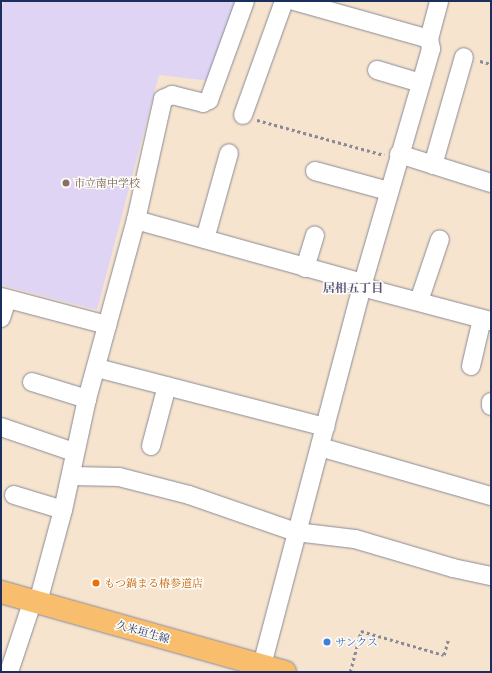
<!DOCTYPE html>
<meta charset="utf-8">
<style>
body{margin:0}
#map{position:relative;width:492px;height:673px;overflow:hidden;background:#f7e4ce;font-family:"Libre Caslon Text","Noto Serif JP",serif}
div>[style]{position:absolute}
.built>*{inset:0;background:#e0d4f4}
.path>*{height:2.5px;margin-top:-1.25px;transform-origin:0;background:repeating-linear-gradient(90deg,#898a96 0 3px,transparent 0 6px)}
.roads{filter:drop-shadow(0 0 1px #898a96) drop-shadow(0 0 1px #898a96)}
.minor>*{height:18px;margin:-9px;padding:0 9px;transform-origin:9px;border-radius:9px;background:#fff}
.major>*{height:22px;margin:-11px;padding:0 11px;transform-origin:11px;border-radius:11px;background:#f9be6d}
.dots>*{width:11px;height:11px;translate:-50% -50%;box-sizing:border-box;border:2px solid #fdfcf7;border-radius:50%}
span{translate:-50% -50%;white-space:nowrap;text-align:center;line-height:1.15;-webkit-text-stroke:3px #fdfcf7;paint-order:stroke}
.education-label{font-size:11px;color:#785e54}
.left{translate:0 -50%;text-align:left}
.food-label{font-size:11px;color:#c56008}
.street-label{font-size:11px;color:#1b2f5e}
.shop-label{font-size:11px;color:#366cbe}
.neighbourhood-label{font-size:12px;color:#565481;font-weight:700}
.frame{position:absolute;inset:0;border:2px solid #1b2f5e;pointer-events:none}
</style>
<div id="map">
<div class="built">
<i style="clip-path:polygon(4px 1px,240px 1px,210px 81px,159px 75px,97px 310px,1px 285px,1px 10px)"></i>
</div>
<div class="path">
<i style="left:480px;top:61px;width:11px;rotate:15deg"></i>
<i style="left:257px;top:120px;width:132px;rotate:15.4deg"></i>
<i style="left:350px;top:672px;width:42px;rotate:-75deg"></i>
<i style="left:361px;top:631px;width:86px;rotate:16.1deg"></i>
<i style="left:444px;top:655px;width:16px;rotate:-75deg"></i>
</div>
<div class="roads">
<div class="minor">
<i style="left:429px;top:39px;width:39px;rotate:-75deg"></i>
<i style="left:377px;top:70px;width:46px;rotate:16.5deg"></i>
<i style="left:243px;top:115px;width:121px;rotate:-70.2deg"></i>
<i style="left:399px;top:154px;width:96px;rotate:17.5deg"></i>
<i style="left:433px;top:165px;width:112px;rotate:-74deg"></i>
<i style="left:315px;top:171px;width:76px;rotate:15.3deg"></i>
<i style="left:136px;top:220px;width:236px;rotate:15.5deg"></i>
<i style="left:205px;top:239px;width:89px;rotate:-74.4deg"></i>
<i style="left:305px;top:268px;width:34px;rotate:-73deg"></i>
<i style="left:362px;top:287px;width:133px;rotate:14.8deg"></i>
<i style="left:1px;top:297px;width:110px;rotate:14.8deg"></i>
<i style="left:419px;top:301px;width:65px;rotate:-71.3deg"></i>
<i style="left:1px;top:318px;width:20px;rotate:-72deg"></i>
<i style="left:471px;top:366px;width:48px;rotate:-76.8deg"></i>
<i style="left:97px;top:368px;width:236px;rotate:14.5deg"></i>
<i style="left:32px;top:382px;width:58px;rotate:17.2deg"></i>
<i style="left:491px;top:402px;width:4px;rotate:90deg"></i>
<i style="left:1px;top:427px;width:77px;rotate:18.9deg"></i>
<i style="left:151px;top:446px;width:62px;rotate:-75.1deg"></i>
<i style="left:320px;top:447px;width:178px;rotate:16deg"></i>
<i style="left:71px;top:476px;width:48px;rotate:1.2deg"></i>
<i style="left:119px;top:477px;width:72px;rotate:14.4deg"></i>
<i style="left:189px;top:495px;width:113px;rotate:19.1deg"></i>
<i style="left:296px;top:532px;width:59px;rotate:6.8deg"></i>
<i style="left:355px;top:539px;width:102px;rotate:16.5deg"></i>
<i style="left:453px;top:568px;width:39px;rotate:12deg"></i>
<i style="left:14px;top:495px;width:51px;rotate:17deg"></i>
<i style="left:38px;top:602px;width:95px;rotate:-74.8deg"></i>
<i style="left:63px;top:510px;width:114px;rotate:-77.8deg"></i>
<i style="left:87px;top:399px;width:186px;rotate:-74.7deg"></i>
<i style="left:136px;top:220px;width:124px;rotate:-77.4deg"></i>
<i style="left:163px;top:99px;width:10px;rotate:-24deg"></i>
<i style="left:172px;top:95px;width:32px;rotate:14deg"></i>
<i style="left:203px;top:103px;width:7px;rotate:-27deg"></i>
<i style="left:209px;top:100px;width:105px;rotate:-70deg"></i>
<i style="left:262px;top:665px;width:395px;rotate:-75.2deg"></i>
<i style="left:363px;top:283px;width:244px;rotate:-73.8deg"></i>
<i style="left:431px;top:49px;width:10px;rotate:-101deg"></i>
<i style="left:429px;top:39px;width:140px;rotate:-164.3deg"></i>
<i style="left:9px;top:672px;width:76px;rotate:-71.6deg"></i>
</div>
<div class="major">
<i style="left:1px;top:592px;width:295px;rotate:15.7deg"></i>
</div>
</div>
<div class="dots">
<i style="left:66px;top:183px;background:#8d6e63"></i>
<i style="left:96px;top:583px;background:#e8710a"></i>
<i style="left:327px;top:642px;background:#3f7fe0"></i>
</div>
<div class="education-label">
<span class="left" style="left:74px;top:183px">市立南中学校</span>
</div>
<div class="food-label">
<span class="left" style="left:104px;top:583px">もつ鍋まる椿参道店</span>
</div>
<div class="street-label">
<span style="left:143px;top:632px;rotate:16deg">久米垣生線</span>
</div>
<div class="shop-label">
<span class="left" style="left:335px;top:642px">サンクス</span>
</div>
<div class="neighbourhood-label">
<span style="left:353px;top:288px">居相五丁目</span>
</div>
<div class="frame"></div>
</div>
